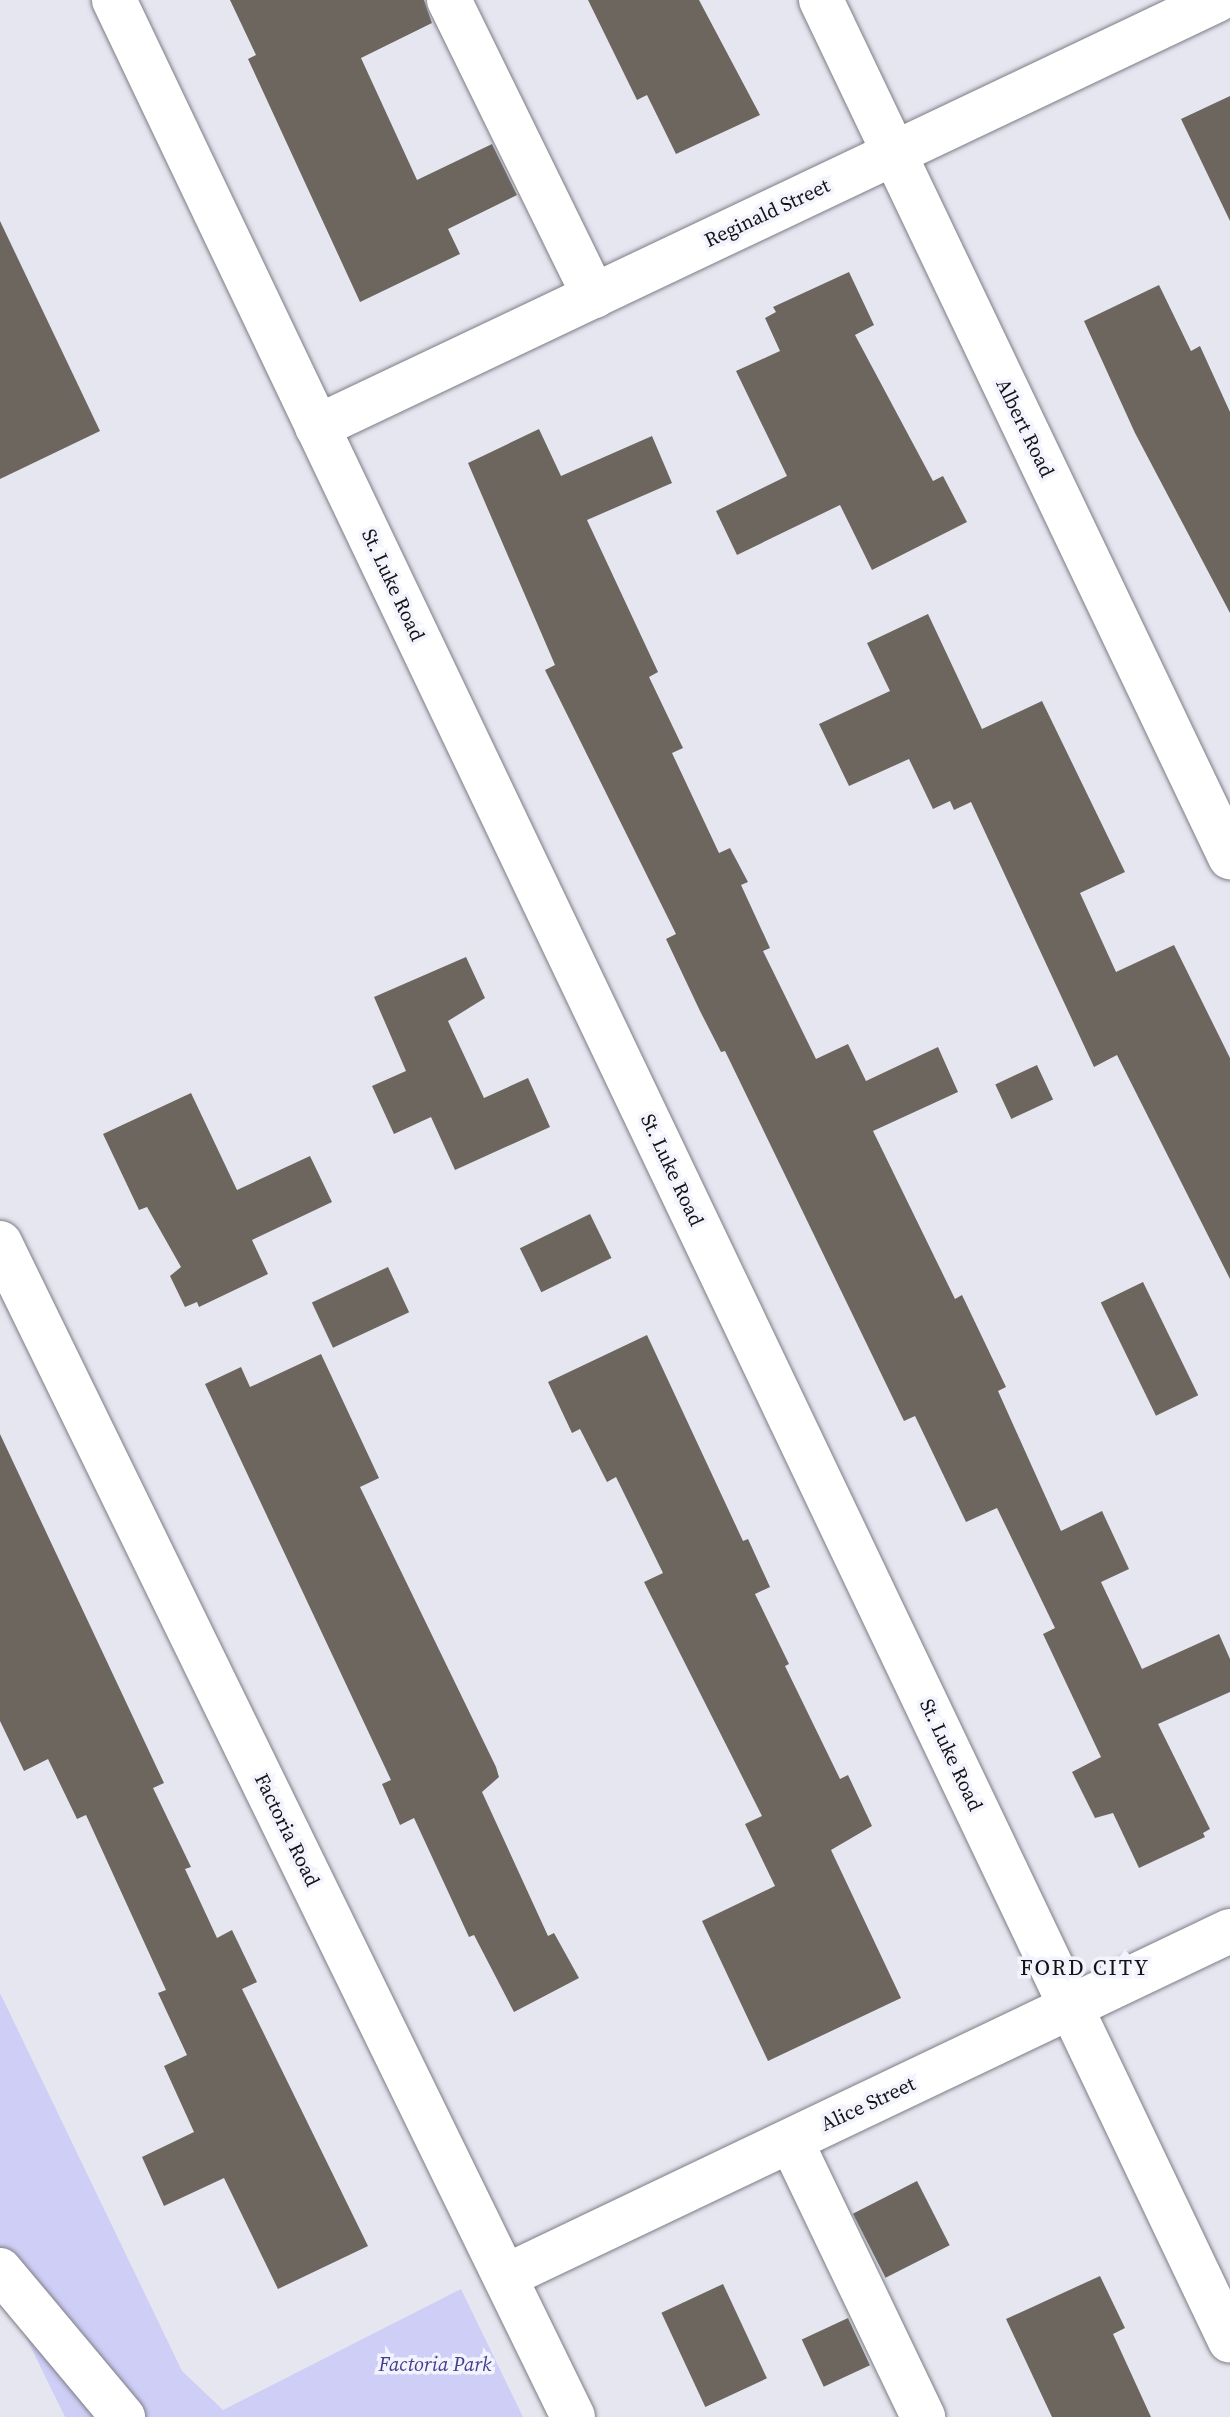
<!DOCTYPE html>
<style>
body{margin:0}
#map{position:relative;width:1230px;height:2417px;overflow:hidden;background:#e6e6f0;font-family:"Source Serif 4",serif}
div>[style]{position:absolute}
.green>*{inset:0;background:#cecef6}
.building>*{inset:0;background:#6c665f;transform-origin:0 0}
.roads{filter:drop-shadow(0 0 2px #7d7d86) drop-shadow(0 0 2px #7d7d86)}
.minor>*{height:44px;margin:-22px;padding:0 22px;transform-origin:22px;border-radius:22px;background:#fff}
span{translate:-50% -50%;white-space:nowrap;text-align:center;line-height:1.15;-webkit-text-stroke:7px #f3f3fe;paint-order:stroke}
.street-label{font-size:20px;color:#131316}
.park-label{font-size:20px;color:#453c8f;font-style:italic}
.neighbourhood-label{font-size:22px;color:#131316;letter-spacing:2px}
</style>
<div id="map">
<div class="green">
<i style="clip-path:polygon(0 1993px,182px 2371px,223px 2410px,461px 2289px,523px 2417px,65px 2417px,0 2284px)"></i>
</div>
<div class="building">
<i style="clip-path:polygon(230px 0,424px 0,432px 23px,361px 58px,417px 180px,492px 144px,517px 195px,448px 229px,460px 254px,360px 302px,248px 59px,256px 55px)"></i>
<i style="clip-path:polygon(588px 0,699px 0,760px 115px,676px 154px,647px 95px,637px 100px)"></i>
<i style="clip-path:polygon(1230px 96px,1230px 221px,1181px 119px)"></i>
<i style="clip-path:polygon(0 221px,100px 431px,0 479px)"></i>
<i style="clip-path:polygon(849px 272px,874px 325px,855px 335px,933px 481px,943px 476px,967px 522px,872px 570px,840px 505px,737px 555px,716px 511px,787px 476px,736px 371px,780px 351px,765px 318px,776px 312px,773px 307px)"></i>
<i style="clip-path:polygon(1159px 285px,1191px 351px,1200px 346px,1230px 412px,1230px 613px,1135px 433px,1084px 321px)"></i>
<i style="clip-path:polygon(539px 429px,561px 476px,652px 436px,672px 483px,587px 520px,658px 672px,649px 677px,683px 748px,672px 753px,719px 853px,730px 848px,748px 882px,741px 885px,770px 948px,763px 951px,816px 1059px,848px 1044px,866px 1081px,938px 1047px,958px 1092px,873px 1131px,955px 1299px,962px 1295px,1006px 1387px,998px 1391px,1061px 1531px,1102px 1511px,1129px 1569px,1101px 1582px,1142px 1669px,1219px 1634px,1230px 1659px,1230px 1692px,1158px 1724px,1210px 1829px,1203px 1833px,1205px 1837px,1139px 1868px,1113px 1813px,1095px 1818px,1072px 1772px,1101px 1757px,1043px 1634px,1055px 1628px,997px 1508px,966px 1522px,915px 1416px,904px 1421px,725px 1051px,721px 1052px,700px 1011px,666px 939px,676px 934px,545px 670px,555px 665px,468px 463px)"></i>
<i style="clip-path:polygon(928px 614px,982px 729px,1042px 701px,1125px 872px,1080px 893px,1116px 972px,1174px 945px,1230px 1058px,1230px 1279px,1117px 1055px,1094px 1067px,971px 802px,954px 810px,950px 801px,933px 809px,909px 759px,849px 786px,819px 724px,890px 691px,867px 643px)"></i>
<i style="clip-path:polygon(466px 957px,485px 998px,448px 1021px,484px 1098px,528px 1078px,550px 1127px,455px 1170px,431px 1117px,394px 1134px,372px 1086px,406px 1071px,374px 997px)"></i>
<i style="left:1037px;top:1065px;width:38px;height:46px;rotate:65deg"></i>
<i style="clip-path:polygon(191px 1093px,237px 1190px,310px 1156px,332px 1202px,252px 1240px,268px 1274px,199px 1307px,197px 1302px,185px 1307px,170px 1276px,181px 1267px,147px 1207px,139px 1210px,103px 1134px)"></i>
<i style="left:590px;top:1214px;width:49px;height:78px;rotate:64deg"></i>
<i style="left:388px;top:1267px;width:50px;height:84px;rotate:65deg"></i>
<i style="left:1143px;top:1282px;width:126px;height:47px;rotate:64deg"></i>
<i style="clip-path:polygon(647px 1335px,743px 1541px,748px 1539px,770px 1587px,755px 1594px,789px 1664px,785px 1666px,840px 1779px,848px 1775px,872px 1826px,831px 1850px,901px 1998px,768px 2061px,702px 1921px,775px 1886px,745px 1824px,762px 1816px,644px 1582px,663px 1573px,616px 1477px,607px 1482px,580px 1429px,572px 1433px,548px 1382px)"></i>
<i style="clip-path:polygon(321px 1354px,379px 1478px,360px 1487px,496px 1767px,499px 1777px,482px 1792px,548px 1936px,554px 1933px,579px 1978px,514px 2012px,474px 1935px,469px 1937px,414px 1818px,400px 1825px,382px 1784px,391px 1780px,205px 1384px,241px 1367px,250px 1387px)"></i>
<i style="clip-path:polygon(0 1434px,164px 1783px,153px 1788px,191px 1867px,185px 1869px,217px 1938px,232px 1930px,257px 1982px,242px 1989px,368px 2246px,278px 2289px,224px 2178px,164px 2206px,142px 2157px,194px 2132px,164px 2066px,187px 2055px,158px 1993px,166px 1990px,86px 1815px,77px 1819px,48px 1759px,24px 1771px,0 1721px)"></i>
<i style="left:917px;top:2181px;width:72px;height:72px;rotate:63deg"></i>
<i style="clip-path:polygon(1100px 2276px,1125px 2328px,1113px 2334px,1151px 2417px,1052px 2417px,1006px 2319px)"></i>
<i style="left:723px;top:2284px;width:104px;height:68px;rotate:65deg"></i>
<i style="left:848px;top:2318px;width:52px;height:51px;rotate:65deg"></i>
</div>
<div class="roads">
<div class="minor">
<i style="left:114px;top:0;width:2593px;rotate:64.51deg"></i>
<i style="left:449px;top:0;width:330px;rotate:63.9deg"></i>
<i style="left:821px;top:0;width:950px;rotate:64.49deg"></i>
<i style="left:317px;top:427px;width:996px;rotate:-25.38deg"></i>
<i style="left:0;top:1243px;width:1306px;rotate:63.98deg"></i>
<i style="left:791px;top:2141px;width:306px;rotate:64.4deg"></i>
<i style="left:0;top:2270px;width:192px;rotate:50.1deg"></i>
<i style="left:506px;top:2276px;width:802px;rotate:-25.48deg"></i>
</div>
</div>
<div class="street-label">
<span style="left:767px;top:213px;rotate:-25deg">Reginald Street</span>
<span style="left:1025px;top:428px;rotate:64deg">Albert Road</span>
<span style="left:393px;top:585px;rotate:65deg">St. Luke Road</span>
<span style="left:672px;top:1170px;rotate:65deg">St. Luke Road</span>
<span style="left:951px;top:1755px;rotate:65deg">St. Luke Road</span>
<span style="left:287px;top:1830px;rotate:64deg">Factoria Road</span>
<span style="left:868px;top:2104px;rotate:-25deg">Alice Street</span>
</div>
<div class="park-label">
<span style="left:435px;top:2364px">Factoria Park</span>
</div>
<div class="neighbourhood-label">
<span style="left:1085px;top:1968px">FORD CITY</span>
</div>
</div>
